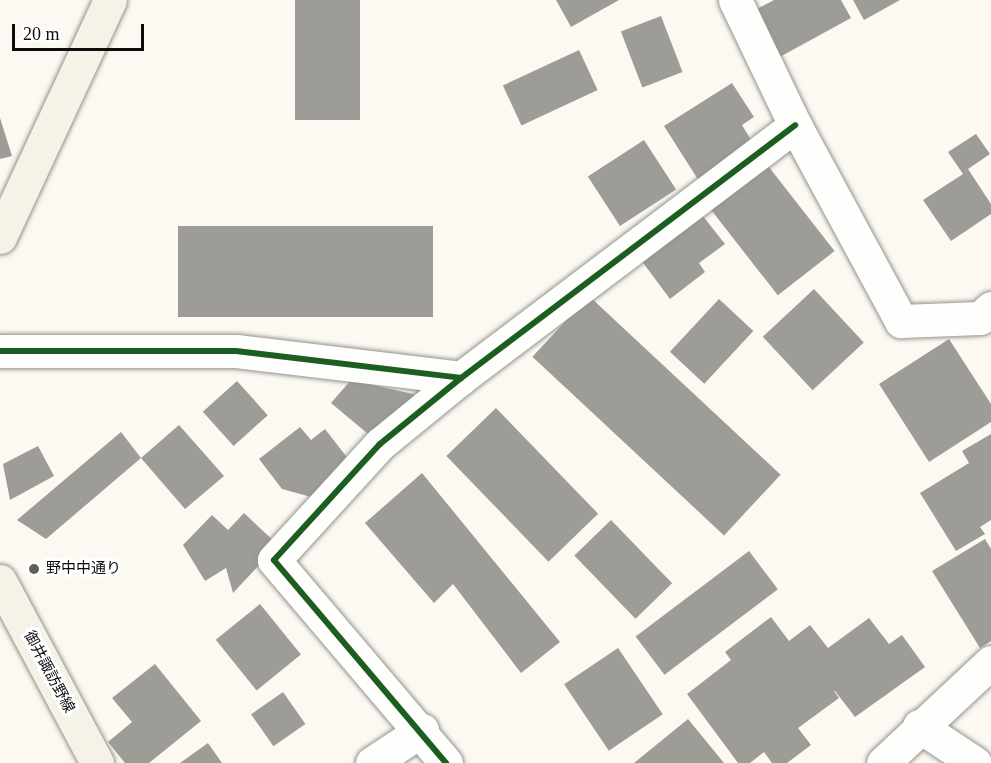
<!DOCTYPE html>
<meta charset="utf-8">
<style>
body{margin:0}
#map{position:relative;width:991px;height:763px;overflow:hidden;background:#fbf9f1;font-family:"Times New Roman","Noto Sans JP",serif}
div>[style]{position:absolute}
.building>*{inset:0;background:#9e9c97;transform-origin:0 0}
.roads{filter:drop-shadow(0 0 2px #949390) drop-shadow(0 0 2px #949390)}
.street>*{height:33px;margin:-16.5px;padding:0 16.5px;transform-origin:16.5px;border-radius:16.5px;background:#fefefd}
.secondary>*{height:33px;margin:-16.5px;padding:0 16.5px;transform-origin:16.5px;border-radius:16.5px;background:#f5f3e8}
.cycleway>*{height:6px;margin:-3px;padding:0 3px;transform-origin:3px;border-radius:3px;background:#1b5e20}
.dots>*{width:16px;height:16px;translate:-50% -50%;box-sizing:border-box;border:3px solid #fff;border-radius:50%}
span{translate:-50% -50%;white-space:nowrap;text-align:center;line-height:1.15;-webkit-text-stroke:6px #fff;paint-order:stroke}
.poi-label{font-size:15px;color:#0d0d0d}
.left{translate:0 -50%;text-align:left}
.street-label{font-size:15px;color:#0d0d0d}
.scale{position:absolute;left:12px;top:24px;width:132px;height:27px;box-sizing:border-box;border:3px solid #0d0d0d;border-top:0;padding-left:8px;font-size:18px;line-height:21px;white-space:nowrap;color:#0d0d0d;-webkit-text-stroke:4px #fff;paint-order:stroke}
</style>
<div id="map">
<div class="building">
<i style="left:295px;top:0;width:65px;height:120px"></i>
<i style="clip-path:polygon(556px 0,619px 0,571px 27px)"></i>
<i style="clip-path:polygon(774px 0,841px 0,851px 18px,776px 59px,751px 12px)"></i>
<i style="clip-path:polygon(853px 0,900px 0,864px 20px)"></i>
<i style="left:661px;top:16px;width:60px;height:43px;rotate:69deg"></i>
<i style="left:579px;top:50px;width:44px;height:84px;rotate:65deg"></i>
<i style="clip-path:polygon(732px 83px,754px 117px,742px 125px,754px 145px,699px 181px,664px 126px)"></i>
<i style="clip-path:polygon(0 118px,12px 156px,0 159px)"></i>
<i style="clip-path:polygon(976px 134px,990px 154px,968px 169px,991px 204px,991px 214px,951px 241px,923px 200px,963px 174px,948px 152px)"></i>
<i style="left:644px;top:140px;width:59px;height:67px;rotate:57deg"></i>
<i style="left:765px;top:162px;width:113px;height:72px;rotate:52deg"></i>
<i style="clip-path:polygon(702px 215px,725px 244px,699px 263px,705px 272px,670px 299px,641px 260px)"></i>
<i style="left:178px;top:226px;width:255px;height:91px"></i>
<i style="left:814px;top:289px;width:73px;height:70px;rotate:47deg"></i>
<i style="left:589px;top:296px;width:262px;height:83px;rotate:43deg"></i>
<i style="left:719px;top:299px;width:47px;height:72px;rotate:43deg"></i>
<i style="clip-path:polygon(949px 339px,991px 404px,991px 422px,929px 462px,879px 384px)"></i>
<i style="clip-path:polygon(351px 380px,422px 396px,380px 444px,331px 403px)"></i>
<i style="left:237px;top:381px;width:46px;height:46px;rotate:48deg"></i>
<i style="left:496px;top:408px;width:147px;height:69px;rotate:46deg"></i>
<i style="clip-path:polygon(179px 425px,224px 476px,185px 509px,141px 458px,46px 539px,17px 520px,121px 432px,141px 458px)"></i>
<i style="clip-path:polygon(300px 427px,311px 440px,325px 429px,353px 465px,311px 497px,282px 489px,259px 459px)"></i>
<i style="clip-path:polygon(991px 434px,991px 520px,980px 527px,985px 534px,956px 551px,920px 493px,969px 463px,962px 451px)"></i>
<i style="clip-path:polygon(38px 446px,54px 476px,10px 500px,3px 464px)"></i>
<i style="clip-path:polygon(422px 473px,560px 642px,521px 673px,453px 584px,434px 603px,365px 523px)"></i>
<i style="clip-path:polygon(244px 513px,278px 545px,233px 593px,226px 568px,205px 581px,183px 545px,212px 515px,228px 530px)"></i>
<i style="left:611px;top:520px;width:88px;height:51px;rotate:46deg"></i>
<i style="clip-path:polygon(985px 539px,991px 549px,991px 641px,980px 648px,932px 571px)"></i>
<i style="left:749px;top:551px;width:48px;height:142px;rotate:53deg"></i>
<i style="left:260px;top:604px;width:65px;height:57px;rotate:51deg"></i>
<i style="clip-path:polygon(771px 617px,789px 641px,810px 625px,828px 648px,869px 618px,889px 644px,902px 635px,925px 667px,855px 717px,835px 691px,834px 691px,839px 698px,798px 728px,811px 745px,787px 763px,772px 763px,764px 752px,750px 763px,738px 763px,687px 694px,731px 660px,725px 652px)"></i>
<i style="left:618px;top:648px;width:80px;height:65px;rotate:56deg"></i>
<i style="clip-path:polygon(155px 664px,201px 721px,149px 763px,125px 763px,108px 742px,132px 722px,112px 698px)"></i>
<i style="left:283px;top:692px;width:39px;height:39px;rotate:55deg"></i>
<i style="clip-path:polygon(688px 719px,724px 763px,634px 763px)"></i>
<i style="clip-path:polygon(208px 743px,222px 763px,180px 763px)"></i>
</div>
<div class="roads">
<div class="street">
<i style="left:735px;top:0;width:139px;rotate:64.4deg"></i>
<i style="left:795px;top:125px;width:223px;rotate:61.6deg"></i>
<i style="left:901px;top:321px;width:79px;rotate:-2.2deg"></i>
<i style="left:980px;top:318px;width:15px;rotate:-42deg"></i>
<i style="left:0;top:351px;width:236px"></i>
<i style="left:236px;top:351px;width:227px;rotate:6.8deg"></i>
<i style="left:919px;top:726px;width:67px;rotate:33.5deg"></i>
<i style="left:372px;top:763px;width:60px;rotate:-33.4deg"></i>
<i style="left:446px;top:763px;width:266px;rotate:-130.3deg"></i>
<i style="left:274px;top:560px;width:157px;rotate:-47.6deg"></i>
<i style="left:380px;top:444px;width:104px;rotate:-39.2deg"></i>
<i style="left:461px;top:378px;width:419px;rotate:-37.1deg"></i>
<i style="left:883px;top:763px;width:148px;rotate:-43.1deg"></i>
</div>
<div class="secondary">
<i style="left:0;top:237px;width:261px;rotate:-65.1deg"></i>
<i style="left:0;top:581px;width:206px;rotate:61.9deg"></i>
</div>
</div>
<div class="cycleway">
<i style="left:0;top:351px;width:236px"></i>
<i style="left:236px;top:351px;width:227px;rotate:6.8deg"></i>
<i style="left:446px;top:763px;width:266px;rotate:-130.3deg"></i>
<i style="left:274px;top:560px;width:157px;rotate:-47.6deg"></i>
<i style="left:380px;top:444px;width:104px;rotate:-39.2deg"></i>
<i style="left:461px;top:378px;width:419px;rotate:-37.1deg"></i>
</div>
<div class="dots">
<i style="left:34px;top:569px;background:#60605d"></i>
</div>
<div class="poi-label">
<span class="left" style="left:46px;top:569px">野中中通り</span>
</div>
<div class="street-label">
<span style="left:49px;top:672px;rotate:62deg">御井諏訪野線</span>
</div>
<div class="scale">20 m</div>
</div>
